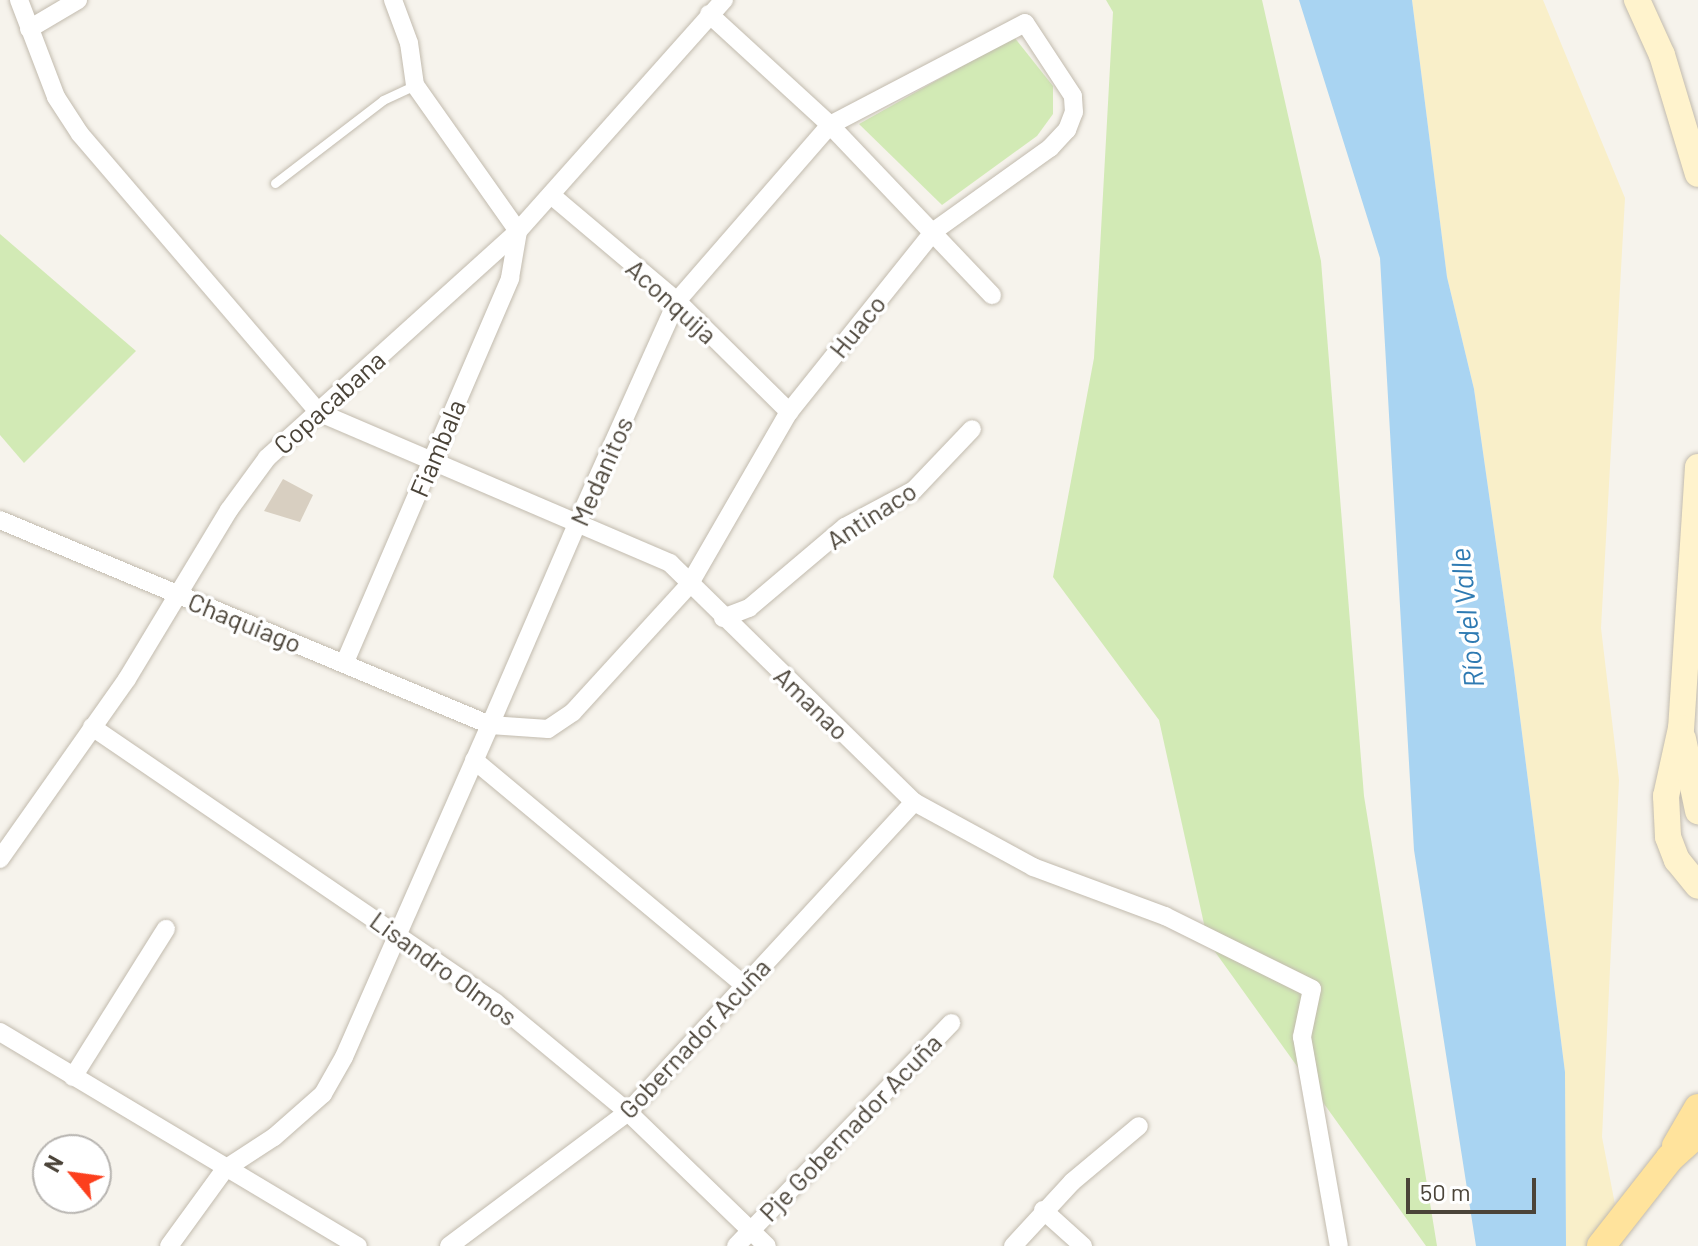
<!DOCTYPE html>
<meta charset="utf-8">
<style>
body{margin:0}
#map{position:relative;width:1698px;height:1246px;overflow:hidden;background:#f6f3ec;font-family:Barlow,sans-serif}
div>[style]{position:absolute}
.green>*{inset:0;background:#d2eab5}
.sand>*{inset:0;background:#f9efc9}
.water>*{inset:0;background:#a9d4f2}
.building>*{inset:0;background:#d8cfc1}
.roads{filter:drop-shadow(0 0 2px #c2bbae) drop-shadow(0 0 2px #c2bbae)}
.lane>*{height:9px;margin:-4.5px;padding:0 4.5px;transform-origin:4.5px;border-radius:4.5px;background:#fff}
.street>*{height:18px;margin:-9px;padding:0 9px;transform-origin:9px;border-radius:9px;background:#fff}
.secondary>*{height:26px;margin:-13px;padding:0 13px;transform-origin:13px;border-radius:13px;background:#fff3cd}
.primary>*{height:28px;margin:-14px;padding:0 14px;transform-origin:14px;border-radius:14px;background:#ffe39c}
span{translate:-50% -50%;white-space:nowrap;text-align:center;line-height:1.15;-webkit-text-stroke:7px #fff;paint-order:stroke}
.street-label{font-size:26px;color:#4b4439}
.water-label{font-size:28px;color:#2e7ab2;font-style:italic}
.north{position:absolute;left:32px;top:1134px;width:80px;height:80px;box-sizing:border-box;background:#fff;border:2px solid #b7b4b0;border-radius:50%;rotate:299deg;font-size:22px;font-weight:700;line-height:32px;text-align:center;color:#4b4439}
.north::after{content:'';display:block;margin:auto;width:28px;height:36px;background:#fc3f1d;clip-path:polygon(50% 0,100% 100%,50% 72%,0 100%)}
.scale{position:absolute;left:1406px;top:1178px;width:130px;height:36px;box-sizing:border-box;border:4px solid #4b4439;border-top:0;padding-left:10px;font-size:24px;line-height:28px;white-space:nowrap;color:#4b4439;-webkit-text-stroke:6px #fff;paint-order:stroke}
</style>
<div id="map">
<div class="green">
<i style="clip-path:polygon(1106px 0,1262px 0,1321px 261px,1364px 796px,1437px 1246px,1426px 1246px,1208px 942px,1159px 720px,1053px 577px,1094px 358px,1113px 12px)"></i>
<i style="clip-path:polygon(1014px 37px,1053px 86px,1053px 114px,1037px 136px,942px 205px,859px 124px)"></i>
<i style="clip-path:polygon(0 234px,136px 351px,24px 463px,0 435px)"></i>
</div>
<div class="sand">
<i style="clip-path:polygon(1412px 0,1543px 0,1625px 198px,1601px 628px,1619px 780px,1602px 1137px,1623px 1246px,1566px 1246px,1565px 1072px,1514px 670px,1474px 389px,1447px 277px)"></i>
</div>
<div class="water">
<i style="clip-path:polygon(1299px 0,1412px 0,1447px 277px,1474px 389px,1514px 670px,1565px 1072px,1566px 1246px,1476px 1246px,1414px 850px,1380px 258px)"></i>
</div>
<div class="building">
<i style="clip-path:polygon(283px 479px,313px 495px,300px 522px,264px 511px)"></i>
</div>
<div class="roads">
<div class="lane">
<i style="left:275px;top:183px;width:136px;rotate:-37.5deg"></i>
<i style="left:383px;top:100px;width:35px;rotate:-25deg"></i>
</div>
<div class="street">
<i style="left:19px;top:0;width:104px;rotate:69.1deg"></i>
<i style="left:56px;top:97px;width:44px;rotate:57deg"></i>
<i style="left:80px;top:134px;width:366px;rotate:49.4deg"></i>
<i style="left:318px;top:412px;width:383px;rotate:23.2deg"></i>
<i style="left:670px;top:563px;width:342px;rotate:44.4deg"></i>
<i style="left:914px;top:802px;width:136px;rotate:28.6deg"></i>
<i style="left:1033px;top:867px;width:141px;rotate:20.4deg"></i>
<i style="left:1165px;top:916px;width:164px;rotate:26.4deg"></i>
<i style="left:1312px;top:989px;width:49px;rotate:101.8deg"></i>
<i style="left:1302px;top:1037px;width:212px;rotate:80deg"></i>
<i style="left:709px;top:14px;width:164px;rotate:42.5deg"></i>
<i style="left:830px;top:125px;width:235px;rotate:46.4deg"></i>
<i style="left:29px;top:29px;width:57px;rotate:-30.6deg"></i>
<i style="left:551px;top:195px;width:165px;rotate:40.1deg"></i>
<i style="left:677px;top:301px;width:158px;rotate:44.7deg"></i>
<i style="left:0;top:520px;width:531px;rotate:22.7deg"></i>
<i style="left:490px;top:725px;width:58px;rotate:3.9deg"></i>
<i style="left:548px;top:729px;width:30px;rotate:-34deg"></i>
<i style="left:573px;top:712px;width:172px;rotate:-47.6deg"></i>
<i style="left:689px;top:585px;width:200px;rotate:-60deg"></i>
<i style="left:789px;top:412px;width:232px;rotate:-51.3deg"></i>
<i style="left:934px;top:231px;width:143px;rotate:-35.6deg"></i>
<i style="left:1050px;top:148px;width:25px;rotate:-47deg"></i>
<i style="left:1067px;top:130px;width:19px;rotate:-69deg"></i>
<i style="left:1074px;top:112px;width:16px;rotate:-94deg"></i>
<i style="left:1073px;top:96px;width:87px;rotate:-123.3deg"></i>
<i style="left:1025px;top:23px;width:220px;rotate:152.4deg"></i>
<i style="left:830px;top:125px;width:233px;rotate:131deg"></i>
<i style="left:677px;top:301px;width:244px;rotate:114.2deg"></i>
<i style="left:577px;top:524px;width:219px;rotate:113.4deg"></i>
<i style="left:490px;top:725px;width:228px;rotate:113.8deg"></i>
<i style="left:398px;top:934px;width:134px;rotate:113.7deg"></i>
<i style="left:344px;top:1057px;width:43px;rotate:119.6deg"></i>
<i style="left:323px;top:1094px;width:65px;rotate:138.7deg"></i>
<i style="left:274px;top:1137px;width:59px;rotate:146.9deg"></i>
<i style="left:225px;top:1169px;width:95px;rotate:126deg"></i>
<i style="left:723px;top:618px;width:28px;rotate:-21deg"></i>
<i style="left:749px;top:608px;width:126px;rotate:-40.2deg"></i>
<i style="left:845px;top:527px;width:78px;rotate:-28.2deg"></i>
<i style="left:914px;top:490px;width:84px;rotate:-46.4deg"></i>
<i style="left:345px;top:662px;width:418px;rotate:-66.7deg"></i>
<i style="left:510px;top:278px;width:48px;rotate:-80.3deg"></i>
<i style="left:518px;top:231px;width:179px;rotate:-125.2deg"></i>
<i style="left:415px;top:85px;width:42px;rotate:-98.1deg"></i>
<i style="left:409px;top:43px;width:46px;rotate:-110.4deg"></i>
<i style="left:92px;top:727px;width:488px;rotate:34.3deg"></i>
<i style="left:495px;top:1002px;width:173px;rotate:39.6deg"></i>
<i style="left:628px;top:1112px;width:193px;rotate:44deg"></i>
<i style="left:474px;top:760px;width:351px;rotate:39.8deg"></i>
<i style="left:0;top:859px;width:220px;rotate:-54.8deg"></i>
<i style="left:127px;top:679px;width:197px;rotate:-58.9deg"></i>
<i style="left:229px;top:510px;width:64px;rotate:-53.8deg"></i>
<i style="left:267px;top:458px;width:338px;rotate:-42.1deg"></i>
<i style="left:518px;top:231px;width:310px;rotate:-48.3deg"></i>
<i style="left:0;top:1032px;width:417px;rotate:30.9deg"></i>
<i style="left:73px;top:1077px;width:175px;rotate:-57.9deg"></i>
<i style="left:1043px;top:1210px;width:54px;rotate:42deg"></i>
<i style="left:449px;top:1246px;width:224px;rotate:-36.8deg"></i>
<i style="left:628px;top:1112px;width:422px;rotate:-47.3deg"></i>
<i style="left:736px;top:1246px;width:310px;rotate:-46deg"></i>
<i style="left:1013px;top:1246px;width:87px;rotate:-47.3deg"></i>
<i style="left:1072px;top:1182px;width:87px;rotate:-39.9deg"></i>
</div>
<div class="secondary">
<i style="left:1637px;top:0;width:60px;rotate:65.6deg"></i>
<i style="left:1662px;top:55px;width:124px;rotate:73.2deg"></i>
<i style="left:1698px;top:467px;width:262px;rotate:93.7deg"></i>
<i style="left:1681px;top:728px;width:70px;rotate:102.4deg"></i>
<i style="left:1666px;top:796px;width:41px;rotate:87.2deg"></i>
<i style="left:1668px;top:837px;width:25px;rotate:69deg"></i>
<i style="left:1677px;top:860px;width:33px;rotate:51deg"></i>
<i style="left:1683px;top:739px;width:74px;rotate:78.2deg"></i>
</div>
<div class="primary">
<i style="left:1676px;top:1146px;width:44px;rotate:-59.9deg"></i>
<i style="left:1601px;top:1246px;width:112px;rotate:-51.9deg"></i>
<i style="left:1670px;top:1158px;width:38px;rotate:-42deg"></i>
</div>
</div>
<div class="street-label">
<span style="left:672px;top:301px;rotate:42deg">Aconquija</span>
<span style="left:857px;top:326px;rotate:-51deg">Huaco</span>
<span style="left:329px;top:402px;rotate:-42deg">Copacabana</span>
<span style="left:437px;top:448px;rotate:-67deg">Fiambala</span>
<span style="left:601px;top:471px;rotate:-66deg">Medanitos</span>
<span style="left:871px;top:515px;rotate:-33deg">Antinaco</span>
<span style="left:245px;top:622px;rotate:22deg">Chaquiago</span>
<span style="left:812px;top:703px;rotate:44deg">Amanao</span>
<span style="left:444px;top:968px;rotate:36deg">Lisandro Olmos</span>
<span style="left:694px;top:1038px;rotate:-47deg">Gobernador Acuña</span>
<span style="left:850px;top:1127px;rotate:-46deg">Pje Gobernador Acuña</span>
</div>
<div class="water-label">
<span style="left:1466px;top:618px;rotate:-96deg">Río del Valle</span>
</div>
<div class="north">N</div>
<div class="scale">50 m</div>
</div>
